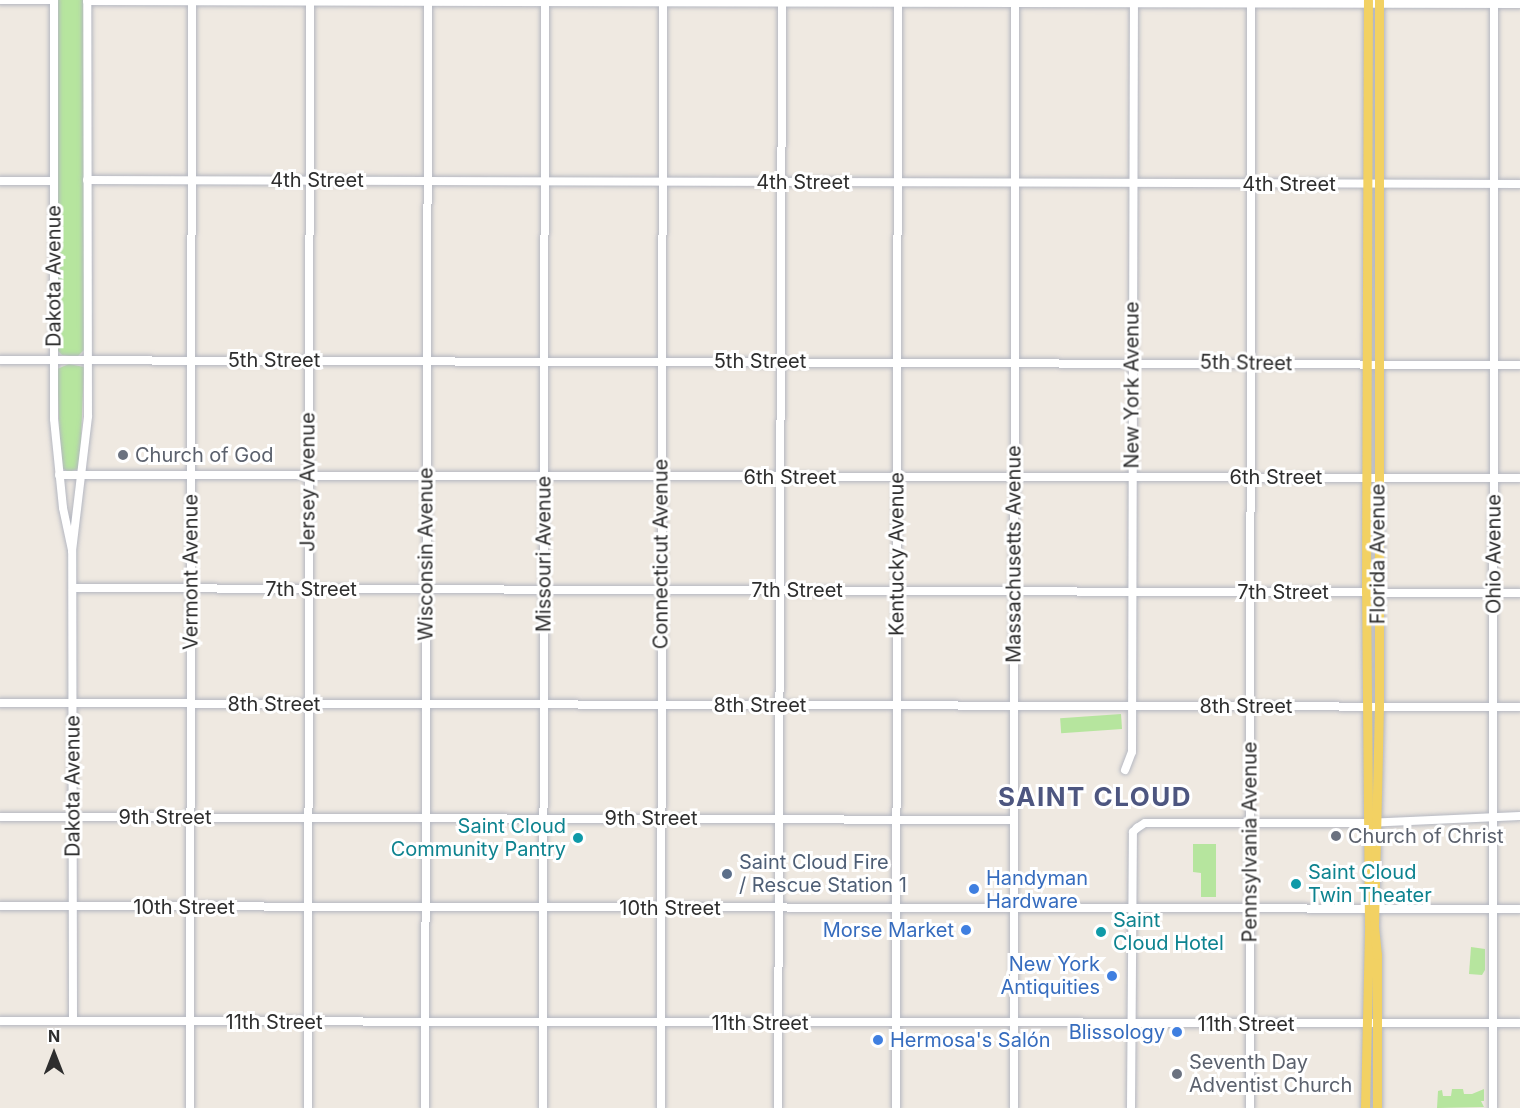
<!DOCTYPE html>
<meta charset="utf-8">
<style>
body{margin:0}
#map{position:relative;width:1520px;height:1108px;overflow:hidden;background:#efe9e1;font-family:Inter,sans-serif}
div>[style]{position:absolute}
.green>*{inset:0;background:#b6e59e;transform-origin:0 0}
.roads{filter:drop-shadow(0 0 2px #b4b7c1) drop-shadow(0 0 2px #b4b7c1)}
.minor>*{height:8px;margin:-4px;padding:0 4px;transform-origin:4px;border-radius:4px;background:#fff}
.major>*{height:9px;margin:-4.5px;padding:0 4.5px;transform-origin:4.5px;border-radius:4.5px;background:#f2d163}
.dots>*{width:16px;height:16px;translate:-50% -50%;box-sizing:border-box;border:3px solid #fff;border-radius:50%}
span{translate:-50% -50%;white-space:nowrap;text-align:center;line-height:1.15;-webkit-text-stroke:6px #fff;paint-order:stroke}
.street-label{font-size:20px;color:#2e2e2e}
.worship-label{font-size:20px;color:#5b616d}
.left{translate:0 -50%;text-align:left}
.culture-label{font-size:20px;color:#0d838f}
.right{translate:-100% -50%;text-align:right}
.service-label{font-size:20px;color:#4e5e75}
.shop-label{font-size:20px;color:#366cbe}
.district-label{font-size:26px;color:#4d5680;font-weight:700;letter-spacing:1.5px}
.north{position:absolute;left:24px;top:1024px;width:60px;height:60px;-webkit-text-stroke:4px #fff;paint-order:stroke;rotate:0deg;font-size:16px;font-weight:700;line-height:24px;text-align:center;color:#2e2e2e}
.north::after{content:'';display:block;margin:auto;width:21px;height:27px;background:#2e2e2e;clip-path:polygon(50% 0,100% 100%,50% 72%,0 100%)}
</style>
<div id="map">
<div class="green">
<i style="clip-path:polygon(58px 0,84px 0,84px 350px,77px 357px,62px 355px,57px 350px)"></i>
<i style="clip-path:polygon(69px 364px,84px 367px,80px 463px,79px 469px,68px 472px,61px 467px,57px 369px)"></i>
<i style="left:1121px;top:714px;width:15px;height:61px;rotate:86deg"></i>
<i style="clip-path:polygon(1193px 844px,1216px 844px,1216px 897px,1201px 897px,1201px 873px,1193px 872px)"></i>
<i style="clip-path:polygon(1471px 947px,1485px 949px,1485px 970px,1482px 975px,1469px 974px)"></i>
<i style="clip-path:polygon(1452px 1089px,1463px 1089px,1464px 1094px,1472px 1094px,1484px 1089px,1484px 1101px,1481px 1101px,1484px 1107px,1437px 1108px,1438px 1091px,1442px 1090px,1443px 1096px,1451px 1096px)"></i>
</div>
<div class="roads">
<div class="minor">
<i style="left:0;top:0;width:54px"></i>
<i style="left:54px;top:0;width:419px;rotate:90deg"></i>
<i style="left:54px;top:419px;width:89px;rotate:84.2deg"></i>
<i style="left:63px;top:508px;width:43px;rotate:77.9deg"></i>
<i style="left:87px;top:1px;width:1433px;rotate:0.12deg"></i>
<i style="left:87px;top:180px;width:1433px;rotate:0.16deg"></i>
<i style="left:0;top:181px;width:54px"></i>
<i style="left:0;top:360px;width:1520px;rotate:0.19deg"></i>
<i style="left:59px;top:475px;width:1461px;rotate:0.12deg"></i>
<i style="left:73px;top:588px;width:1447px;rotate:0.2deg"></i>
<i style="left:0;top:703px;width:1520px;rotate:0.15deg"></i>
<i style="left:1125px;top:770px;width:19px;rotate:-69deg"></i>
<i style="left:1132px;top:752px;width:752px;rotate:-89.85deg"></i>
<i style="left:0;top:817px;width:1014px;rotate:0.17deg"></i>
<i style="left:0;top:906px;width:1520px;rotate:0.11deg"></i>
<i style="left:0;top:1021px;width:1520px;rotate:0.08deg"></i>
<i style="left:73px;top:1021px;width:470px;rotate:-90.1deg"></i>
<i style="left:72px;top:551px;width:136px;rotate:-83.2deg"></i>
<i style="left:88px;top:416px;width:416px;rotate:-90.1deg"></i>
<i style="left:190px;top:1108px;width:1108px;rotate:-89.9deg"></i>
<i style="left:308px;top:1108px;width:1108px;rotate:-89.9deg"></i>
<i style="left:425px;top:1108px;width:1108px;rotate:-89.84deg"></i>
<i style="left:543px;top:1108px;width:1108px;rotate:-89.9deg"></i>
<i style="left:661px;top:1108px;width:1108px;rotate:-89.9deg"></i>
<i style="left:778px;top:1108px;width:1108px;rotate:-89.79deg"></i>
<i style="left:896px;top:1108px;width:1108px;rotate:-89.9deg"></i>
<i style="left:1014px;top:1108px;width:1108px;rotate:-89.95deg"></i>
<i style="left:1131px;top:1108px;width:276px;rotate:-89.6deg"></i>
<i style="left:1133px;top:832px;width:6px;rotate:-45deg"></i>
<i style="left:1137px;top:828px;width:9px;rotate:-32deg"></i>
<i style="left:1145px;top:823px;width:221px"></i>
<i style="left:1366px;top:823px;width:154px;rotate:-2.6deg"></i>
<i style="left:1250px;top:1108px;width:1108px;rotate:-89.95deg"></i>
<i style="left:1493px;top:1108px;width:1108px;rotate:-89.95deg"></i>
</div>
<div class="major">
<i style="left:1365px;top:1108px;width:183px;rotate:-88.7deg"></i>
<i style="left:1369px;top:925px;width:333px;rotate:-90.5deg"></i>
<i style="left:1366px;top:592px;width:592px;rotate:-89.81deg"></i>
<i style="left:1377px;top:1108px;width:153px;rotate:-90deg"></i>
<i style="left:1377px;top:955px;width:29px;rotate:-96deg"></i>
<i style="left:1374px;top:926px;width:220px;rotate:-88.7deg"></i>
<i style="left:1379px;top:706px;width:706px;rotate:-90deg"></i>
</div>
</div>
<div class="dots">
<i style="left:123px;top:455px;background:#6b7280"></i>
<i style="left:1336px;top:836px;background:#6b7280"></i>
<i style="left:578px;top:838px;background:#0f9aa8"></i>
<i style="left:727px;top:874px;background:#5c6f8a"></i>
<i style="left:1296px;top:884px;background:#0f9aa8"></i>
<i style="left:974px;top:889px;background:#3f7fe0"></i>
<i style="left:966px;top:930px;background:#3f7fe0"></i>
<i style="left:1101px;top:932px;background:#0f9aa8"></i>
<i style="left:1112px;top:976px;background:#3f7fe0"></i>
<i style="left:1177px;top:1032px;background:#3f7fe0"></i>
<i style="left:878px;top:1040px;background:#3f7fe0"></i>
<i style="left:1177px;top:1074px;background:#6b7280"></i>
</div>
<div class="street-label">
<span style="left:317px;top:180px">4th Street</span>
<span style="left:803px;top:182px">4th Street</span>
<span style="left:1289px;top:184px">4th Street</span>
<span style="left:54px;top:276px;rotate:-90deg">Dakota Avenue</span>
<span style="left:274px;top:360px">5th Street</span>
<span style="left:760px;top:361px">5th Street</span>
<span style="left:1246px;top:363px;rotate:1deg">5th Street</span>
<span style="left:1132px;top:385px;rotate:-90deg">New York Avenue</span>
<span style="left:790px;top:477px">6th Street</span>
<span style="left:1276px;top:477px">6th Street</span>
<span style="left:308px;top:482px;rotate:-90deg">Jersey Avenue</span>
<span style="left:426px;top:554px;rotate:-90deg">Wisconsin Avenue</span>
<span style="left:544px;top:554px;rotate:-90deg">Missouri Avenue</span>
<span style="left:661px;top:554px;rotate:-90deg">Connecticut Avenue</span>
<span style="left:897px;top:554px;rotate:-90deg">Kentucky Avenue</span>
<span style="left:1014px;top:554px;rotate:-90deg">Massachusetts Avenue</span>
<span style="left:1378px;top:554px;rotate:-90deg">Florida Avenue</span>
<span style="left:1494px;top:554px;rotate:-90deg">Ohio Avenue</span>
<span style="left:191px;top:572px;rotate:-90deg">Vermont Avenue</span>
<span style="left:311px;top:589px">7th Street</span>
<span style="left:797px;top:590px">7th Street</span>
<span style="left:1283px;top:592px">7th Street</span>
<span style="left:274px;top:704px">8th Street</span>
<span style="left:760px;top:705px">8th Street</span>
<span style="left:1246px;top:706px">8th Street</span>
<span style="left:73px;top:786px;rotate:-90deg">Dakota Avenue</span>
<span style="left:165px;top:817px">9th Street</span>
<span style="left:651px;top:818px">9th Street</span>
<span style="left:1250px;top:842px;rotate:-90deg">Pennsylvania Avenue</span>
<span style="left:184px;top:907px">10th Street</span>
<span style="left:670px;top:908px">10th Street</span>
<span style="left:274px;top:1022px">11th Street</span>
<span style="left:760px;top:1023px">11th Street</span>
<span style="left:1246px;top:1024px">11th Street</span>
</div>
<div class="worship-label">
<span class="left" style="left:135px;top:455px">Church of God</span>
<span class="left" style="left:1348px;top:836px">Church of Christ</span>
<span class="left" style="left:1189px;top:1074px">Seventh Day<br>Adventist Church</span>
</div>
<div class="culture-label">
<span class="right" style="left:566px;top:838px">Saint Cloud<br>Community Pantry</span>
<span class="left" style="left:1308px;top:884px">Saint Cloud<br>Twin Theater</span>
<span class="left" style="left:1113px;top:932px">Saint<br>Cloud Hotel</span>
</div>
<div class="service-label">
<span class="left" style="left:739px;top:874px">Saint Cloud Fire<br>/ Rescue Station 1</span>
</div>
<div class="shop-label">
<span class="left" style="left:986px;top:890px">Handyman<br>Hardware</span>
<span class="right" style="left:954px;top:930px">Morse Market</span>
<span class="right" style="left:1100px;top:976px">New York<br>Antiquities</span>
<span class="right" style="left:1165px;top:1032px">Blissology</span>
<span class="left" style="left:890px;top:1040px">Hermosa's Salón</span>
</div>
<div class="district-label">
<span style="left:1095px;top:797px">SAINT CLOUD</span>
</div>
<div class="north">N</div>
</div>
